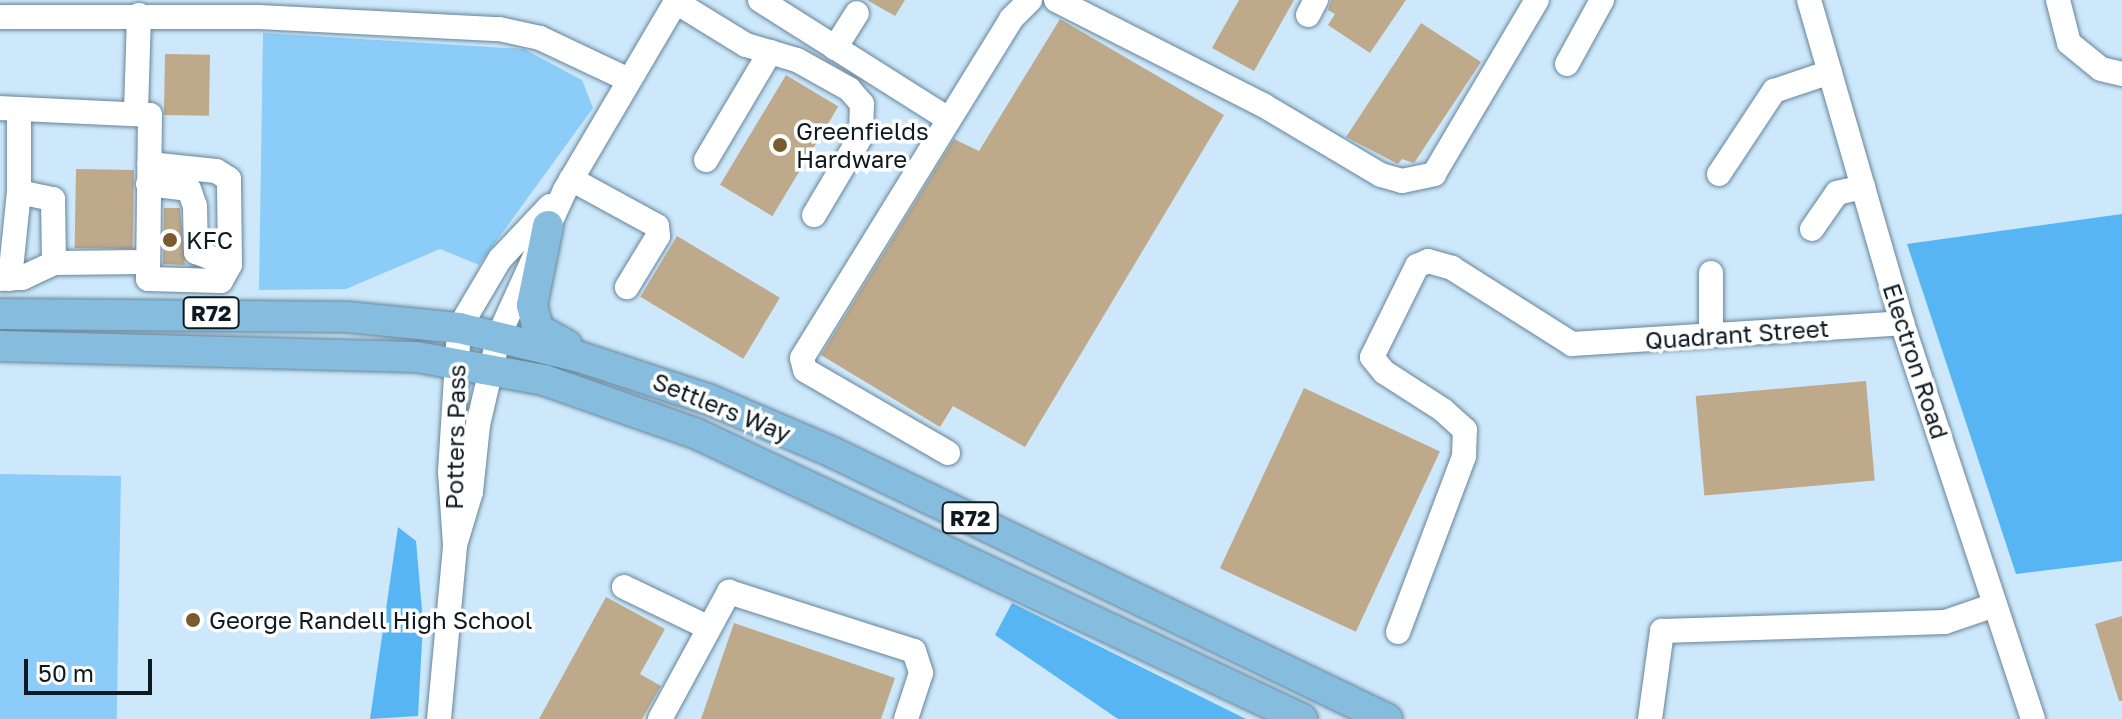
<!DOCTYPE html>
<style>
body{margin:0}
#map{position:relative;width:2122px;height:719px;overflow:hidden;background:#cde8fb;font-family:"Golos Text",sans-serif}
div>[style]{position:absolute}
.green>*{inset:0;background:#8cccf8;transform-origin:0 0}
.forest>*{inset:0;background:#56b5f2}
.building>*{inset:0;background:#bea98b;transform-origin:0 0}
.roads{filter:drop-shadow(0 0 2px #66849a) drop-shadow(0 0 2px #66849a)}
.minor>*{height:24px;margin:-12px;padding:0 12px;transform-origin:12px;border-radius:12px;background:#fff}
.major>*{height:30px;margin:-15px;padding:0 15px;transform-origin:15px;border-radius:15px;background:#86bcdd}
.dots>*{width:22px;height:22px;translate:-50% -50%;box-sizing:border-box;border:4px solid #fff;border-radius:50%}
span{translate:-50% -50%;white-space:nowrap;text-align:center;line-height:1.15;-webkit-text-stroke:7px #fff;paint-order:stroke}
.shield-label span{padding:2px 6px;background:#fff;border:2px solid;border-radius:6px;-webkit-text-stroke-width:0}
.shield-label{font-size:22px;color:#0e1a22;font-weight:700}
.poi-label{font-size:24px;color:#0e1a22}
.left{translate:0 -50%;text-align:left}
.street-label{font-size:24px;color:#0e1a22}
.scale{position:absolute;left:24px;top:659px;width:128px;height:36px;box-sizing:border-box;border:4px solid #0e1a22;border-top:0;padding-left:10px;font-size:24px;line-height:28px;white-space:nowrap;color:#0e1a22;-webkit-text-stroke:6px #fff;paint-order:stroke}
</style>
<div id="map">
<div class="green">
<i style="clip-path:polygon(263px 33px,524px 49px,582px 80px,593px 108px,479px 265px,440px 249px,346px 289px,259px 290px)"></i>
<i style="left:0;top:474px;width:121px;height:245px;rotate:1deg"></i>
</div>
<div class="forest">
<i style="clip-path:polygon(2122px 214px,2122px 561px,2016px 574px,1907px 244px)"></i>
<i style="clip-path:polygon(398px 527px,416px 541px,423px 622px,418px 716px,370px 719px)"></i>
<i style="clip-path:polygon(1012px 603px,1246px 719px,1118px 719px,995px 635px)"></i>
</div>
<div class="building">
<i style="clip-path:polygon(867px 0,905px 0,895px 16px)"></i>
<i style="clip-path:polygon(1239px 0,1294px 0,1254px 71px,1212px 48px)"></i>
<i style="clip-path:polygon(1331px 0,1406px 0,1370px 53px,1328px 25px,1335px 14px,1328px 10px)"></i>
<i style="clip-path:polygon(1060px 19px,1224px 115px,1025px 447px,953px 406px,940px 427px,821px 355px,954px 139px,979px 151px)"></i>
<i style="clip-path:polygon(1421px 23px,1481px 62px,1414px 163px,1402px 159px,1398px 164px,1346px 137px)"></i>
<i style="left:165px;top:54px;width:45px;height:61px;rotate:1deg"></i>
<i style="left:786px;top:75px;width:61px;height:128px;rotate:31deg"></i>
<i style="left:76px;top:169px;width:58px;height:79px;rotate:1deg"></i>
<i style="clip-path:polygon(164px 208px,180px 208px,185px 265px,163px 264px)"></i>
<i style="left:677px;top:236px;width:120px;height:71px;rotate:31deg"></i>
<i style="left:1866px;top:381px;width:100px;height:171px;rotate:85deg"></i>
<i style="left:1304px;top:388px;width:150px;height:199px;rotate:25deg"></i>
<i style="clip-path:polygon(606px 597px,665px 629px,640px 674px,661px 686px,642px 719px,539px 719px)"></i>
<i style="clip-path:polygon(2122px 616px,2122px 701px,2119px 701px,2095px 624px)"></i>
<i style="clip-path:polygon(734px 623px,895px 678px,881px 719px,701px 719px)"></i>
</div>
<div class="roads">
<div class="minor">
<i style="left:760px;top:0;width:222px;rotate:32.3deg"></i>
<i style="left:1056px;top:0;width:232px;rotate:26.9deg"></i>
<i style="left:1263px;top:105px;width:137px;rotate:30.7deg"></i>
<i style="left:1381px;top:175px;width:22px;rotate:16deg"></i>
<i style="left:1402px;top:181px;width:33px;rotate:-12deg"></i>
<i style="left:1434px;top:174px;width:202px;rotate:-59.4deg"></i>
<i style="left:1809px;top:0;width:336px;rotate:73.9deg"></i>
<i style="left:1902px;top:323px;width:417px;rotate:71.7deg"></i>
<i style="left:2058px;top:0;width:44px;rotate:75.7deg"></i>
<i style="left:2069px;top:43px;width:41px;rotate:39.1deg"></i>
<i style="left:2101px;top:69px;width:22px;rotate:13deg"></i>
<i style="left:676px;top:2px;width:82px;rotate:31.6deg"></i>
<i style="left:746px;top:45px;width:53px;rotate:16.4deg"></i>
<i style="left:797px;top:60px;width:60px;rotate:29.1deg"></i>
<i style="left:849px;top:89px;width:20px;rotate:49deg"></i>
<i style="left:862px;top:104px;width:32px;rotate:92deg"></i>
<i style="left:861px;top:136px;width:92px;rotate:120.7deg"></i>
<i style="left:1308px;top:15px;width:17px;rotate:-62deg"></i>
<i style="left:0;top:17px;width:259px"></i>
<i style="left:259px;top:17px;width:240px;rotate:2.9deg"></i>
<i style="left:499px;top:29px;width:42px;rotate:12.4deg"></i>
<i style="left:540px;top:38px;width:98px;rotate:25.3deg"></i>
<i style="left:835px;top:48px;width:41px;rotate:-57.8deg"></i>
<i style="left:1567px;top:64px;width:73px;rotate:-61.3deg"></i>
<i style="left:0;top:108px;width:150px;rotate:2.7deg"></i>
<i style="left:150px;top:115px;width:164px;rotate:90.7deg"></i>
<i style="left:148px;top:279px;width:73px;rotate:1.6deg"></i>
<i style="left:221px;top:281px;width:18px;rotate:-61deg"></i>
<i style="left:230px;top:265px;width:86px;rotate:-90.7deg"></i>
<i style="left:229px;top:179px;width:15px;rotate:-148deg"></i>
<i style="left:216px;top:171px;width:67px;rotate:-174deg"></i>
<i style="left:136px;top:111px;width:96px;rotate:-88.2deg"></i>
<i style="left:706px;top:160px;width:126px;rotate:-59.3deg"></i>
<i style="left:1719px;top:174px;width:100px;rotate:-56.5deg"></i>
<i style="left:1774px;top:91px;width:59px;rotate:-18.7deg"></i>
<i style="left:571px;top:179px;width:98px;rotate:28.7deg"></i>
<i style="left:657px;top:226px;width:10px;rotate:84deg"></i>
<i style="left:658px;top:236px;width:60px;rotate:121.3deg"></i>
<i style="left:148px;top:184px;width:41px;rotate:7deg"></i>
<i style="left:189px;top:189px;width:18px;rotate:71deg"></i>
<i style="left:195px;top:206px;width:46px;rotate:88.8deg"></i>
<i style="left:196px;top:252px;width:36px;rotate:21deg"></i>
<i style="left:19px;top:192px;width:35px;rotate:12deg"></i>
<i style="left:53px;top:199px;width:64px;rotate:89.1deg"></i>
<i style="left:1812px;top:229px;width:44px;rotate:-55.2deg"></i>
<i style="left:1837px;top:193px;width:27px;rotate:-13deg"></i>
<i style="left:0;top:279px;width:22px;rotate:-3deg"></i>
<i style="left:22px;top:278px;width:35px;rotate:-25deg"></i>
<i style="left:54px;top:263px;width:90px;rotate:-0.6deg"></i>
<i style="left:10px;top:279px;width:87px;rotate:-84.1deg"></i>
<i style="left:19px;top:192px;width:82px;rotate:-90deg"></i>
<i style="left:1711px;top:335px;width:62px;rotate:-90deg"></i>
<i style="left:948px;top:453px;width:165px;rotate:-149.9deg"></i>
<i style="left:805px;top:370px;width:12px;rotate:-104deg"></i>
<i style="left:802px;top:358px;width:398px;rotate:-58.3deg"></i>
<i style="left:1011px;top:19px;width:27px;rotate:-45deg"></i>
<i style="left:455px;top:545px;width:55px;rotate:-73.2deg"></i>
<i style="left:471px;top:492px;width:67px;rotate:-84deg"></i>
<i style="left:478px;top:425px;width:92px;rotate:-76.9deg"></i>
<i style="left:499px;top:335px;width:159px;rotate:-65.5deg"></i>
<i style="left:565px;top:190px;width:221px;rotate:-59.5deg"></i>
<i style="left:624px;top:587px;width:92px;rotate:25.7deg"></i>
<i style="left:1398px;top:632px;width:188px;rotate:-69.4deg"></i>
<i style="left:1464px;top:456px;width:26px;rotate:-88deg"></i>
<i style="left:1465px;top:430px;width:30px;rotate:-138deg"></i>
<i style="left:1443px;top:410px;width:70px;rotate:-147.2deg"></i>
<i style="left:1384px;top:372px;width:19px;rotate:-129deg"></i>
<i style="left:1372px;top:357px;width:102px;rotate:-63.7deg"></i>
<i style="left:1417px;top:266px;width:12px;rotate:-24deg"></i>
<i style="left:1428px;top:261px;width:25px;rotate:16deg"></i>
<i style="left:1452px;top:268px;width:142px;rotate:32.3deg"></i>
<i style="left:1572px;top:344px;width:331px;rotate:-3.6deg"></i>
<i style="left:439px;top:719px;width:175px;rotate:-84.7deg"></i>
<i style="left:455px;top:545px;width:73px;rotate:-93.9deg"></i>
<i style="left:450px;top:472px;width:144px;rotate:-86.4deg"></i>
<i style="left:459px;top:328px;width:80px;rotate:-59.3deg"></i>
<i style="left:500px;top:259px;width:73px;rotate:-46.7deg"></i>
<i style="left:660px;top:719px;width:145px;rotate:-61.5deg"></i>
<i style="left:729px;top:592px;width:194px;rotate:17.7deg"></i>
<i style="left:914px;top:651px;width:23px;rotate:72deg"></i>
<i style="left:921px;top:673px;width:48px;rotate:108.1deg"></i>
<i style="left:1650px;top:719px;width:89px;rotate:-82.2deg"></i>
<i style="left:1662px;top:631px;width:283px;rotate:-1.8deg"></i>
<i style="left:1945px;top:622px;width:53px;rotate:-18.8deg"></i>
</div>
<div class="major">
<i style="left:548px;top:226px;width:81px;rotate:101.4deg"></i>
<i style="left:532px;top:305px;width:25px;rotate:76deg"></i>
<i style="left:538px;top:329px;width:33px;rotate:29deg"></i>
<i style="left:0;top:314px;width:347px;rotate:0.5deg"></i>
<i style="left:347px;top:317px;width:113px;rotate:5.6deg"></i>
<i style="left:459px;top:328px;width:124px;rotate:13.5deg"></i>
<i style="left:580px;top:357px;width:135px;rotate:18.2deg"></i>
<i style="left:708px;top:399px;width:135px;rotate:23.1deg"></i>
<i style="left:832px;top:452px;width:616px;rotate:25.69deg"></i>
<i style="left:0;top:346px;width:417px;rotate:1.5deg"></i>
<i style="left:417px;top:357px;width:129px;rotate:10.3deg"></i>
<i style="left:544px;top:380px;width:162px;rotate:19.4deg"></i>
<i style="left:697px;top:434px;width:669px;rotate:25.22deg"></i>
</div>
</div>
<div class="dots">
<i style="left:780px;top:145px;background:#785c2f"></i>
<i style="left:170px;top:240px;background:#785c2f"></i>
<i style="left:193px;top:620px;background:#785c2f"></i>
</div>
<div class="shield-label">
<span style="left:211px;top:313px">R72</span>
<span style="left:970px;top:518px">R72</span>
</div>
<div class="poi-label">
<span class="left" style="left:796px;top:145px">Greenfields<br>Hardware</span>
<span class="left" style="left:186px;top:240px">KFC</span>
<span class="left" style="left:209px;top:620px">George Randell High School</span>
</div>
<div class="street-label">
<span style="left:1737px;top:334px;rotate:-4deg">Quadrant Street</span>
<span style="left:1916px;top:361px;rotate:72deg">Electron Road</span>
<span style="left:722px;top:407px;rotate:22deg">Settlers Way</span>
<span style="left:455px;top:437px;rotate:-89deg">Potters Pass</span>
</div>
<div class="scale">50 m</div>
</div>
